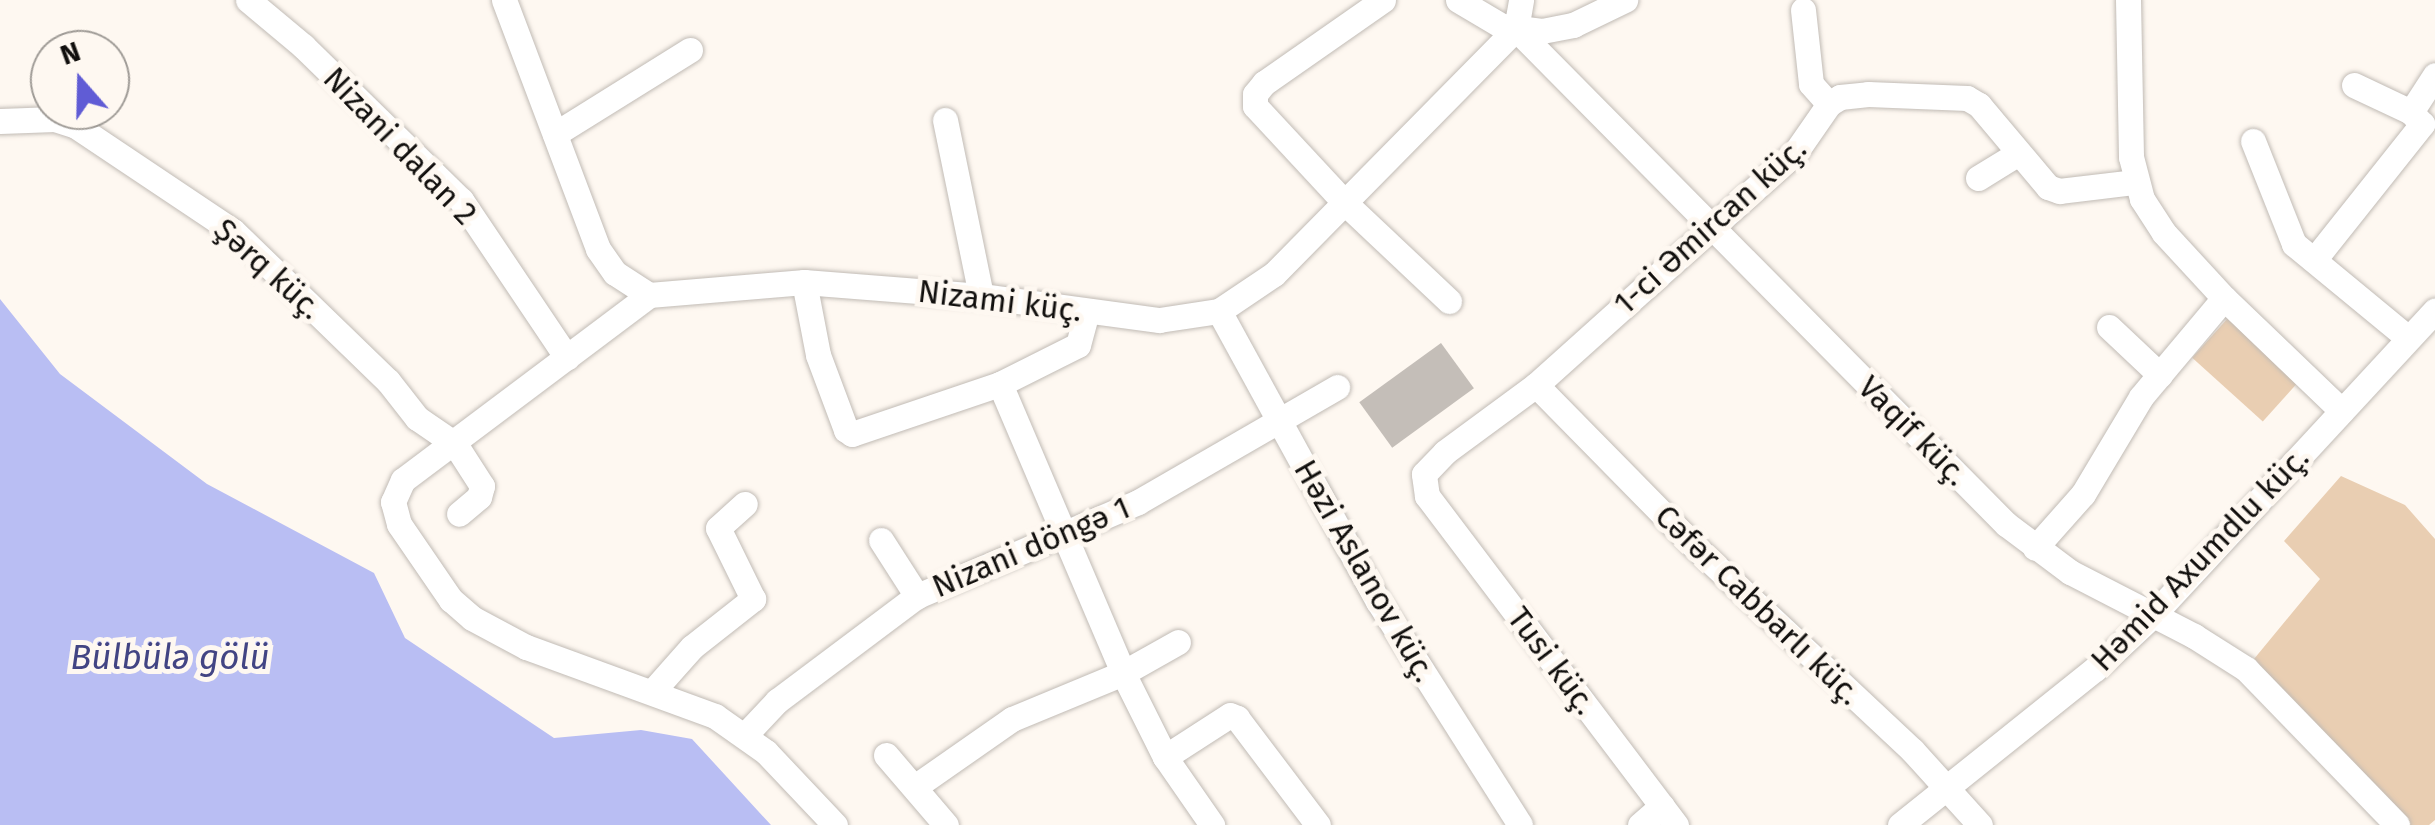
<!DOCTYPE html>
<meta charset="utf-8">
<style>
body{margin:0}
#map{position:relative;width:2435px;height:825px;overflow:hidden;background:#fef8f1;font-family:"Fira Sans",sans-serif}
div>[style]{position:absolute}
.green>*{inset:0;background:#e9ceb2;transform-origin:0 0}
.water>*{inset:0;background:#b9bef3}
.building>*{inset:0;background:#c4beb8;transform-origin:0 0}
.roads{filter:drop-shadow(0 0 2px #c1bbb5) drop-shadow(0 0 2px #c1bbb5)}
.minor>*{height:25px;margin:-12.5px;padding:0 12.5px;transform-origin:12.5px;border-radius:12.5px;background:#fff}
span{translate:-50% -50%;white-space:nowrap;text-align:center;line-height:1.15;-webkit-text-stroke:10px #fef8f1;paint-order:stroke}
.street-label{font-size:32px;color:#110f0d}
.water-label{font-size:35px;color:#424483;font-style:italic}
.north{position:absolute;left:30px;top:30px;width:100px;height:100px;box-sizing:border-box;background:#fef8f1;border:2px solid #9f9b96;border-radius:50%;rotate:340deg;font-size:28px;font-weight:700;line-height:40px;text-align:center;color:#110f0d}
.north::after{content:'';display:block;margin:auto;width:35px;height:45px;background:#605cd5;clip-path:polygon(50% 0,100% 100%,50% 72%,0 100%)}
</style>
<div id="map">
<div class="green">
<i style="left:2229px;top:317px;width:95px;height:55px;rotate:42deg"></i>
<i style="clip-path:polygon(2341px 476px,2405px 505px,2435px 539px,2435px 820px,2429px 825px,2410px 825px,2254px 659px,2320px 579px,2284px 541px)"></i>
</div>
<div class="water">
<i style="clip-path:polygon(0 299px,60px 374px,207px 484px,374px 573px,405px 638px,554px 738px,641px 730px,692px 739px,771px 825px,0 825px)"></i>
</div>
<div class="building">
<i style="left:1441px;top:343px;width:56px;height:101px;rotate:54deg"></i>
</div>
<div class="roads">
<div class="minor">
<i style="left:248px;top:0;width:72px;rotate:39.9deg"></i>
<i style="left:303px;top:46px;width:221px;rotate:44.3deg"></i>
<i style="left:461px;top:200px;width:190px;rotate:56.1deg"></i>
<i style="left:504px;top:0;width:266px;rotate:69.3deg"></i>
<i style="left:598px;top:249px;width:29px;rotate:55deg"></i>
<i style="left:615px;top:273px;width:40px;rotate:32.9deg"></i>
<i style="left:1383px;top:0;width:145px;rotate:145.1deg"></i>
<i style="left:1264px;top:83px;width:14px;rotate:129deg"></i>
<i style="left:1255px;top:94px;width:12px;rotate:90deg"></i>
<i style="left:1255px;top:106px;width:132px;rotate:47.1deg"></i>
<i style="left:1345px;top:203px;width:143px;rotate:43.3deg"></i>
<i style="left:1458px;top:0;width:51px;rotate:30.6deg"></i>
<i style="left:1502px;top:26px;width:40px;rotate:7.1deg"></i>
<i style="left:1542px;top:31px;width:32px;rotate:-11deg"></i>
<i style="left:1573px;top:25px;width:58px;rotate:-25.7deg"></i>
<i style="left:2128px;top:0;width:157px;rotate:88.9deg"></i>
<i style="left:2131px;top:157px;width:43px;rotate:75.3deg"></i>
<i style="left:2142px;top:199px;width:40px;rotate:57.1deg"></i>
<i style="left:2164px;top:233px;width:88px;rotate:47.3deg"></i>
<i style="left:2224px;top:298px;width:163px;rotate:43.8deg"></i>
<i style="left:1803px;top:10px;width:74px;rotate:83.8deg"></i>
<i style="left:1811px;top:84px;width:27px;rotate:48deg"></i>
<i style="left:1516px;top:29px;width:697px;rotate:45.29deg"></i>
<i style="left:2006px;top:524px;width:80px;rotate:36.9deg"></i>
<i style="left:2070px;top:572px;width:140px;rotate:27.3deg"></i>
<i style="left:2194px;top:636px;width:62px;rotate:32.4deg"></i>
<i style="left:2246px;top:669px;width:217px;rotate:45.9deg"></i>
<i style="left:2411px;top:112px;width:44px;rotate:-57deg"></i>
<i style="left:945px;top:120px;width:180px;rotate:78.4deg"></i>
<i style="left:0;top:121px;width:55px;rotate:-2.1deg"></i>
<i style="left:55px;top:119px;width:22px;rotate:18deg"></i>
<i style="left:76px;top:126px;width:189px;rotate:33.8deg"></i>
<i style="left:233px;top:231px;width:216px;rotate:44.1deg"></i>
<i style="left:388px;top:381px;width:47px;rotate:51.9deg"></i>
<i style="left:417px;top:418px;width:46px;rotate:34.4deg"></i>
<i style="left:455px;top:444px;width:50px;rotate:57.3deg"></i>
<i style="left:482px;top:486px;width:11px;rotate:105deg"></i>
<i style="left:479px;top:497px;width:26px;rotate:140deg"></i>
<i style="left:555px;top:134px;width:159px;rotate:-31.9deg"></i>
<i style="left:2253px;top:141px;width:111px;rotate:68.3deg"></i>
<i style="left:2294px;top:244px;width:146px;rotate:39.5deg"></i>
<i style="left:1978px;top:178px;width:46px;rotate:-31.6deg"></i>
<i style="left:2314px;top:260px;width:174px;rotate:-51.5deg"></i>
<i style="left:2422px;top:124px;width:16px;rotate:-133deg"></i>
<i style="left:2411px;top:112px;width:63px;rotate:-154.7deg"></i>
<i style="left:804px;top:282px;width:74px;rotate:79.1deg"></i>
<i style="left:818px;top:355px;width:80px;rotate:69.5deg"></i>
<i style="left:846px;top:430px;width:7px;rotate:34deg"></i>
<i style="left:852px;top:434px;width:156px;rotate:-18.7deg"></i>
<i style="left:1000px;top:384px;width:87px;rotate:-26.6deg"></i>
<i style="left:1078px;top:345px;width:34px;rotate:-75deg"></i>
<i style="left:1219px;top:311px;width:331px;rotate:61.3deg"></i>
<i style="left:1378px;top:601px;width:265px;rotate:57.6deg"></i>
<i style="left:2109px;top:327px;width:70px;rotate:43.3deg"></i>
<i style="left:1000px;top:384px;width:314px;rotate:66.9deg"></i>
<i style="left:1123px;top:673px;width:94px;rotate:63.4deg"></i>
<i style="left:1165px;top:757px;width:83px;rotate:55.3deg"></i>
<i style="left:1536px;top:385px;width:224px;rotate:45.5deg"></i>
<i style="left:1693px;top:545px;width:300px;rotate:43.1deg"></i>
<i style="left:1912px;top:750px;width:101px;rotate:47.8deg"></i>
<i style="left:881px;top:540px;width:67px;rotate:57.3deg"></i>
<i style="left:2035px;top:548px;width:72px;rotate:-48.4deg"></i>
<i style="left:2083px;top:494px;width:113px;rotate:-59.1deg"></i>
<i style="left:2141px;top:397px;width:129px;rotate:-50deg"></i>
<i style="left:652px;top:692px;width:60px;rotate:-48.4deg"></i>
<i style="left:692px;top:647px;width:78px;rotate:-38.2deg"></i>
<i style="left:753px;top:599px;width:79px;rotate:-116.2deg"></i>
<i style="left:718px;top:528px;width:36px;rotate:-42deg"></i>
<i style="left:745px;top:735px;width:47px;rotate:-46.7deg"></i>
<i style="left:777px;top:701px;width:175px;rotate:-36.9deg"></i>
<i style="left:917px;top:596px;width:240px;rotate:-23deg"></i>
<i style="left:1138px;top:502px;width:230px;rotate:-30deg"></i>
<i style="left:886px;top:755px;width:92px;rotate:49.4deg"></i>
<i style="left:1165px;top:757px;width:77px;rotate:-32.9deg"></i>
<i style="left:1230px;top:715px;width:8px;rotate:23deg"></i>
<i style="left:1237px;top:718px;width:134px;rotate:52.9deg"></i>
<i style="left:916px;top:786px;width:117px;rotate:-34.9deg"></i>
<i style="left:1012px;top:719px;width:120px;rotate:-22.5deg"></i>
<i style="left:1123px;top:673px;width:63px;rotate:-29.4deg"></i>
<i style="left:835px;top:825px;width:100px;rotate:-133.4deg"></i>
<i style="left:766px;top:752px;width:62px;rotate:-144.8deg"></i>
<i style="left:715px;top:716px;width:201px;rotate:-159.9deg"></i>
<i style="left:526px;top:647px;width:61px;rotate:-151.8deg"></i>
<i style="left:472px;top:618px;width:28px;rotate:-139deg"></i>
<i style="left:451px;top:600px;width:92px;rotate:-124.4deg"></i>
<i style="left:399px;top:524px;width:23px;rotate:-105deg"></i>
<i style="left:393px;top:502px;width:24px;rotate:-66deg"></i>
<i style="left:403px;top:480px;width:308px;rotate:-36.9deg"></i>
<i style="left:649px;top:295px;width:156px;rotate:-4.8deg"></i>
<i style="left:804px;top:282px;width:178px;rotate:4.5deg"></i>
<i style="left:981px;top:296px;width:180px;rotate:7.7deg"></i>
<i style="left:1159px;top:320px;width:61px;rotate:-8.5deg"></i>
<i style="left:1219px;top:311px;width:66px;rotate:-33.9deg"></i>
<i style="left:1274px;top:274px;width:344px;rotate:-45.4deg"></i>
<i style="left:1516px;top:29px;width:29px;rotate:-80deg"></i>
<i style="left:1640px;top:825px;width:29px;rotate:-41deg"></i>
<i style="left:1676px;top:825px;width:413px;rotate:-127.1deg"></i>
<i style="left:1427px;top:496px;width:22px;rotate:-98deg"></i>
<i style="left:1424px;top:474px;width:30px;rotate:-46deg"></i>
<i style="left:1445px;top:452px;width:113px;rotate:-36.4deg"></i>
<i style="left:1536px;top:385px;width:348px;rotate:-41.9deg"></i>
<i style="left:1795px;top:153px;width:60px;rotate:-55.2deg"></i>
<i style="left:1829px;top:104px;width:13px;rotate:-32deg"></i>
<i style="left:1840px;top:97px;width:28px;rotate:-6deg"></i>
<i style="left:1868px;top:94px;width:99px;rotate:2.3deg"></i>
<i style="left:1967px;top:98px;width:14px;rotate:30deg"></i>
<i style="left:1979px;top:105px;width:107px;rotate:49.9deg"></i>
<i style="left:2048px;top:187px;width:12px;rotate:20deg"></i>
<i style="left:2059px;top:191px;width:77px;rotate:-6.8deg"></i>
<i style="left:1900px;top:825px;width:250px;rotate:-38.7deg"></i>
<i style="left:2095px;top:669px;width:79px;rotate:-43deg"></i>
<i style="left:2153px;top:615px;width:415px;rotate:-47.2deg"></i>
</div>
</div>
<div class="street-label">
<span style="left:400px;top:146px;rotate:46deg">Nizani dalan 2</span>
<span style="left:1710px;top:226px;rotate:-42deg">1-ci Əmircan küç.</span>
<span style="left:268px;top:269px;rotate:42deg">Şərq küç.</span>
<span style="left:1000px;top:301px;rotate:7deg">Nizami küç.</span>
<span style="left:1913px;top:431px;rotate:45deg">Vaqif küç.</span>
<span style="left:1031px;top:547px;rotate:-23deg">Nizani döngə 1</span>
<span style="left:2200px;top:559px;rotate:-46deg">Həmid Axumdlu küç.</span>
<span style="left:1365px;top:571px;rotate:60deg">Həzi Aslanov küç.</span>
<span style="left:1758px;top:605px;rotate:44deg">Cəfər Cabbarlı küç.</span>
<span style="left:1552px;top:661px;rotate:53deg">Tusi küç.</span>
</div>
<div class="water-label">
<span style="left:170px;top:657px">Bülbülə gölü</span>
</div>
<div class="north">N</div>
</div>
